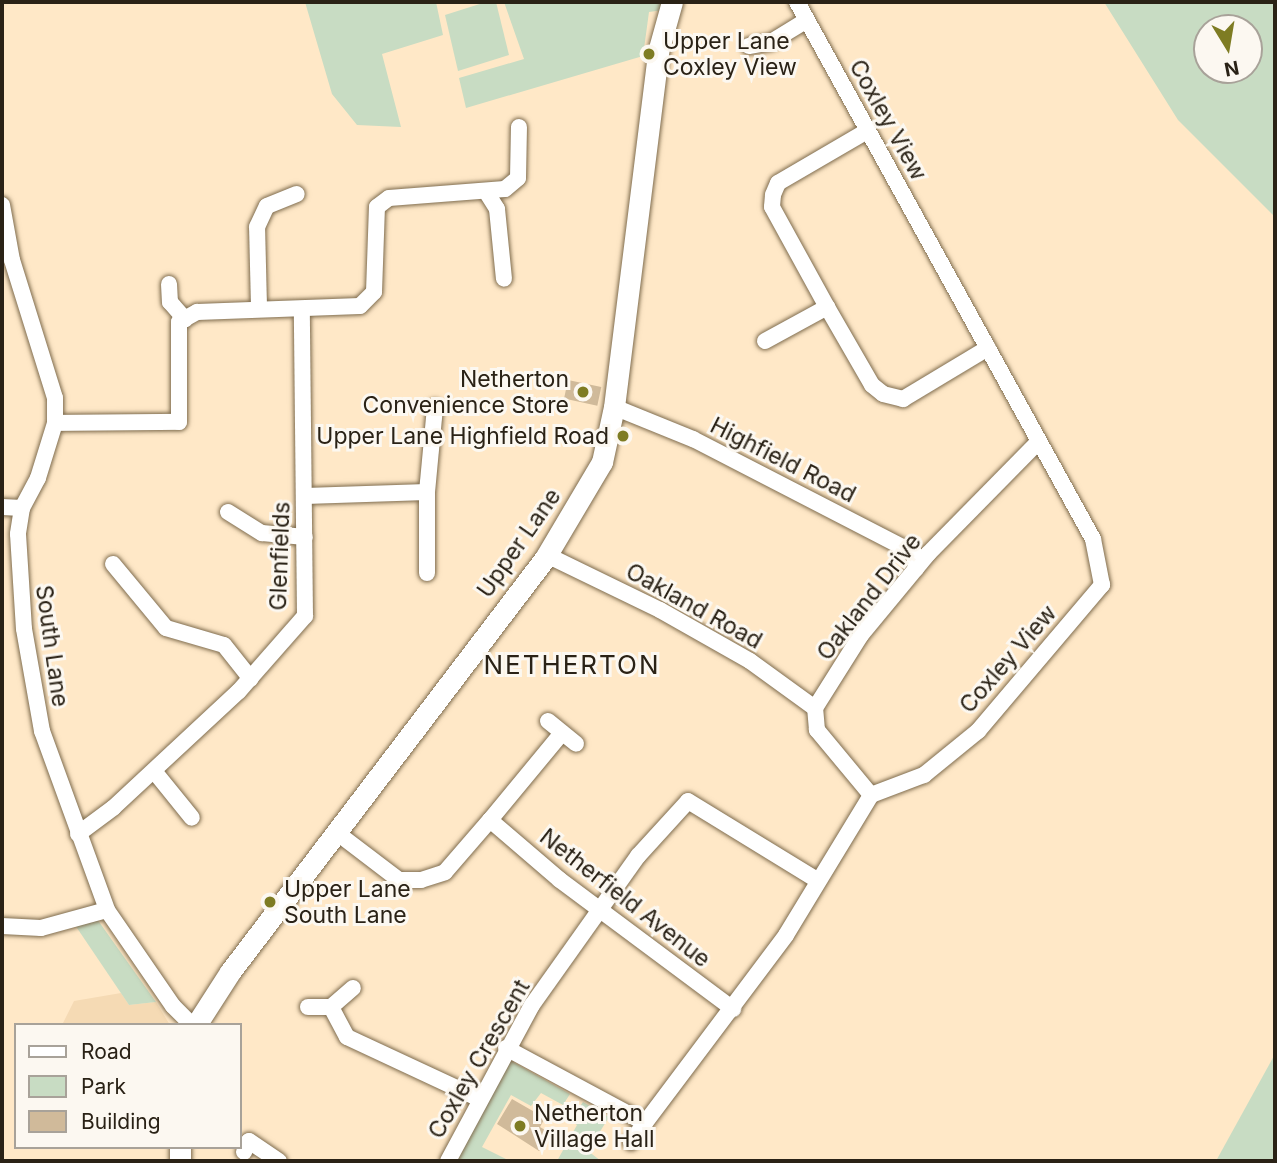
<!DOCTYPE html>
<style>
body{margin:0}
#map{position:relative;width:1277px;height:1163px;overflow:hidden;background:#ffe8c7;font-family:Inter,sans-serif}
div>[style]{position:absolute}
.built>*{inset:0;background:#f5dab4}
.green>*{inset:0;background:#c8dcc3}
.building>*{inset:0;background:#d0ba9a;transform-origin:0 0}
.roads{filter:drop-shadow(0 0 2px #7f6c4e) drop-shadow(0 0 2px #7f6c4e)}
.minor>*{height:16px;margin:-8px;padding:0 8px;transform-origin:8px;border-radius:8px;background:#fff}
.secondary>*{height:21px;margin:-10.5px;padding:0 10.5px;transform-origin:10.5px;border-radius:10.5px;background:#fff}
.dots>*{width:19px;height:19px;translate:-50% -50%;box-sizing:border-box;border:4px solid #fcf8f1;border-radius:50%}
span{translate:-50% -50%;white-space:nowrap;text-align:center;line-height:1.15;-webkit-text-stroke:6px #fcf8f1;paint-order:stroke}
.poi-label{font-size:23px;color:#2a2216}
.left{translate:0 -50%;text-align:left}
.right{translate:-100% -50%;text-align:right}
.street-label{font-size:23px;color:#2a2216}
.quarter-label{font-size:26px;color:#2a2216;letter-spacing:2px}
.frame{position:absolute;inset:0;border:4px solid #2a2216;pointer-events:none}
.legend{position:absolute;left:14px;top:1023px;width:228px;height:126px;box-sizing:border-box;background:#fcf8f1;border:2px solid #a8a299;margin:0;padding:9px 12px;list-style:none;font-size:21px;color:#2a2216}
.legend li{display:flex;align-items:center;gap:14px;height:35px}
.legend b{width:35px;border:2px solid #a8a299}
.north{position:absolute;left:1193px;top:14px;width:70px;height:70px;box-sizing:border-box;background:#fcf8f1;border:2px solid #a8a299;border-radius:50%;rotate:169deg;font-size:19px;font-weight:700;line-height:28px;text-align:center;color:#2a2216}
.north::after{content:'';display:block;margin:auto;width:24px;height:32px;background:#7e7c23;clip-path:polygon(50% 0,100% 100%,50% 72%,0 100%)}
</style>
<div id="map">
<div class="built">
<i style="clip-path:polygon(121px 993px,129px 1005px,156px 1002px,170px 1025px,62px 1025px,74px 1001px)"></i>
</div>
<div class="green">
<i style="clip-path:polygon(305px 2px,436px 2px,443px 35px,382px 54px,401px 127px,357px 125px,332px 94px)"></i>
<i style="clip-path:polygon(486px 2px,496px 2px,509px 55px,458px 71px,445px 15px)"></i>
<i style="clip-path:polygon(504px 2px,666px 2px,663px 10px,649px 12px,643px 56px,466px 108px,459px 78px,524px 59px)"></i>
<i style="clip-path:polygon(evenodd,1104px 2px,1275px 2px,1275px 217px,1178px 120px,1104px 2px,1207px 28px,1249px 28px,1249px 70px,1207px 70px,1207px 28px)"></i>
<i style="clip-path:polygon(97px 919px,156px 1002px,129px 1005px,75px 925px)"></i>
<i style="clip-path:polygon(1275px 1054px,1275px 1161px,1216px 1161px)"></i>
<i style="clip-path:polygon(506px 1058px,570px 1094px,563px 1105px,541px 1093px,531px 1106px,511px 1095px,482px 1147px,510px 1161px,457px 1161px)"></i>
<i style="clip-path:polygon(583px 1102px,609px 1117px,588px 1151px,601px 1161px,557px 1161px,577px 1125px,570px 1120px)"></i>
</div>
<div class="building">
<i style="left:568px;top:380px;width:34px;height:19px;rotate:12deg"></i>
<i style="clip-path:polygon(512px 1099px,545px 1118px,540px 1127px,550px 1133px,539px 1151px,497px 1124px)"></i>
</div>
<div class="roads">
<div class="minor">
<i style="left:749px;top:46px;width:22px;rotate:-10deg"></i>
<i style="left:771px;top:42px;width:42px;rotate:-31.4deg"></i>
<i style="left:867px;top:131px;width:103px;rotate:149.7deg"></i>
<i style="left:778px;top:183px;width:13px;rotate:113deg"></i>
<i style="left:773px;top:195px;width:12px;rotate:95deg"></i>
<i style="left:772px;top:207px;width:114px;rotate:61.2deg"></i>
<i style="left:827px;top:307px;width:90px;rotate:60deg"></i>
<i style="left:872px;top:385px;width:14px;rotate:39deg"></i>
<i style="left:883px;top:394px;width:21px;rotate:14deg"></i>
<i style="left:903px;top:399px;width:99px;rotate:-31deg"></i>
<i style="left:487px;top:193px;width:19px;rotate:58deg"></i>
<i style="left:497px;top:209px;width:70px;rotate:84.3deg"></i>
<i style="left:2px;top:205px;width:56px;rotate:79.7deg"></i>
<i style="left:12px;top:260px;width:145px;rotate:72.7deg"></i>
<i style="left:55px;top:398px;width:25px;rotate:90deg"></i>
<i style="left:55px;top:423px;width:58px;rotate:107.2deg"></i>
<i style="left:38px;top:478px;width:34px;rotate:118deg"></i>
<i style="left:22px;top:508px;width:26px;rotate:99deg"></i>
<i style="left:18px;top:534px;width:95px;rotate:86.4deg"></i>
<i style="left:24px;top:629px;width:104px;rotate:80deg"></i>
<i style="left:42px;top:731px;width:190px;rotate:70deg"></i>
<i style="left:107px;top:910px;width:116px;rotate:55.5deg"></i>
<i style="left:173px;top:1006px;width:27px;rotate:45deg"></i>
<i style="left:169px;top:284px;width:18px;rotate:87deg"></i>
<i style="left:170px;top:302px;width:23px;rotate:49deg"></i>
<i style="left:259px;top:307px;width:80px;rotate:-91.4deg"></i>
<i style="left:257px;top:227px;width:23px;rotate:-65deg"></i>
<i style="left:267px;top:206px;width:32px;rotate:-22deg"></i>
<i style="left:765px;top:341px;width:71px;rotate:-28.7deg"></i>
<i style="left:614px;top:407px;width:85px;rotate:22.1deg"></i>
<i style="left:693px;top:439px;width:249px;rotate:27.3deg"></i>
<i style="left:914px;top:553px;width:16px;rotate:83deg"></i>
<i style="left:55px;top:423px;width:124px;rotate:-0.5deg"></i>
<i style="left:179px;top:422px;width:100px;rotate:-90deg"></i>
<i style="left:179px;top:322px;width:21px;rotate:-29deg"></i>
<i style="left:197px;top:312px;width:163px;rotate:-2.1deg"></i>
<i style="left:360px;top:306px;width:20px;rotate:-45deg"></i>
<i style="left:374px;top:292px;width:85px;rotate:-88deg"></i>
<i style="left:377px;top:207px;width:15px;rotate:-37deg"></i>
<i style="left:389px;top:198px;width:116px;rotate:-4.4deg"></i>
<i style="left:505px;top:189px;width:17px;rotate:-40deg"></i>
<i style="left:518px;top:178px;width:51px;rotate:-88.9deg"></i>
<i style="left:427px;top:492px;width:85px;rotate:-84.6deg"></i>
<i style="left:305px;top:496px;width:122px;rotate:-1.9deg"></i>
<i style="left:427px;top:492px;width:81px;rotate:90deg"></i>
<i style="left:2px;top:507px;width:20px;rotate:3deg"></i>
<i style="left:228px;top:512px;width:40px;rotate:32deg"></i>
<i style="left:262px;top:533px;width:43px;rotate:5.3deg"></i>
<i style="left:545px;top:558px;width:10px;rotate:6deg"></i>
<i style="left:555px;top:559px;width:117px;rotate:25.9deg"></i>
<i style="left:660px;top:610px;width:103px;rotate:29.5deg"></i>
<i style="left:750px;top:661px;width:80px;rotate:35.9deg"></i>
<i style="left:113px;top:564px;width:83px;rotate:50.4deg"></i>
<i style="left:166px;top:628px;width:60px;rotate:16.3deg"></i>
<i style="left:224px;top:645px;width:43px;rotate:51.5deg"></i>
<i style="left:548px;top:721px;width:36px;rotate:39deg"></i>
<i style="left:154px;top:771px;width:60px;rotate:51deg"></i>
<i style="left:871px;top:795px;width:85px;rotate:-129.7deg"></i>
<i style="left:817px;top:730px;width:22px;rotate:-95deg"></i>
<i style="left:815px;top:708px;width:86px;rotate:-57.8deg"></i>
<i style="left:861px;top:635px;width:105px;rotate:-50.4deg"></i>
<i style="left:928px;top:554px;width:157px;rotate:-45.5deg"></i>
<i style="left:490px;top:820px;width:113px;rotate:-50.4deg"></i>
<i style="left:336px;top:832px;width:79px;rotate:37.3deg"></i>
<i style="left:399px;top:880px;width:22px"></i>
<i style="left:421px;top:880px;width:25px;rotate:-18deg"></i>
<i style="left:445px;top:872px;width:69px;rotate:-49.1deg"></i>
<i style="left:490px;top:820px;width:92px;rotate:40.6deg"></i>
<i style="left:560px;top:880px;width:216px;rotate:36.7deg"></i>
<i style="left:78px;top:834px;width:44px;rotate:-36.6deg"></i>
<i style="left:113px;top:808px;width:172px;rotate:-42.9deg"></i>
<i style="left:239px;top:691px;width:100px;rotate:-48.7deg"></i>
<i style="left:305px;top:616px;width:307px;rotate:-90.6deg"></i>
<i style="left:2px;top:926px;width:39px;rotate:3deg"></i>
<i style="left:41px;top:928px;width:68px;rotate:-15.3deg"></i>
<i style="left:308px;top:1007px;width:23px"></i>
<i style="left:331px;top:1007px;width:34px;rotate:62deg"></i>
<i style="left:347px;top:1037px;width:147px;rotate:25deg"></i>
<i style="left:331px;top:1007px;width:29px;rotate:-41deg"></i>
<i style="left:506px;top:1048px;width:158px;rotate:28.3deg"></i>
<i style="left:645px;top:1123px;width:235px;rotate:-53.1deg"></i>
<i style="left:786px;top:935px;width:164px;rotate:-58.7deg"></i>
<i style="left:871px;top:795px;width:57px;rotate:-20.7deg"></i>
<i style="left:924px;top:775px;width:70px;rotate:-39.2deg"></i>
<i style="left:978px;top:731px;width:192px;rotate:-49.7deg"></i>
<i style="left:1102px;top:585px;width:47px;rotate:-101.1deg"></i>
<i style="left:1093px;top:539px;width:613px;rotate:-118.86deg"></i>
<i style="left:631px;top:1142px;width:24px;rotate:-54deg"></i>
<i style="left:244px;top:1152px;width:12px;rotate:-66deg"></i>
<i style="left:249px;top:1141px;width:36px;rotate:34deg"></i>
<i style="left:448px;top:1161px;width:177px;rotate:-61.7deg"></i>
<i style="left:532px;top:1005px;width:183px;rotate:-54.6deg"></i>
<i style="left:638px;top:856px;width:74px;rotate:-47.7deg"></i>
<i style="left:688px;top:801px;width:151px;rotate:31.5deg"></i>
</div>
<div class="secondary">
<i style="left:196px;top:1025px;width:63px;rotate:-57.3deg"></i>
<i style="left:230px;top:972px;width:520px;rotate:-52.73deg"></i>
<i style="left:545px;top:558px;width:112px;rotate:-59.3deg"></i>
<i style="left:602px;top:462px;width:56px;rotate:-77.7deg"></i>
<i style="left:614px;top:407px;width:358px;rotate:-82.9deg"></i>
<i style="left:658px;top:52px;width:52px;rotate:-74.4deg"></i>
<i style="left:180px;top:1161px;width:14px;rotate:-90deg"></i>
</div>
</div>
<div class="dots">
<i style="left:649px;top:54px;background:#7e7c23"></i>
<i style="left:583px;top:392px;background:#7e7c23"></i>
<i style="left:623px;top:436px;background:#7e7c23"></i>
<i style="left:270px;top:902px;background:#7e7c23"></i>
<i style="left:520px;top:1126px;background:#7e7c23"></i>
</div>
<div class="poi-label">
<span class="left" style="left:663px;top:54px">Upper Lane<br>Coxley View</span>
<span class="right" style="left:569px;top:392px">Netherton<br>Convenience Store</span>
<span class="right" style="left:609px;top:436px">Upper Lane Highfield Road</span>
<span class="left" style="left:284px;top:902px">Upper Lane<br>South Lane</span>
<span class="left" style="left:534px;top:1126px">Netherton<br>Village Hall</span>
</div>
<div class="street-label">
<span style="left:888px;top:120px;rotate:61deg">Coxley View</span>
<span style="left:783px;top:460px;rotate:27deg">Highfield Road</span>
<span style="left:519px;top:543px;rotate:-55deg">Upper Lane</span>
<span style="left:280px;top:556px;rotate:-88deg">Glenfields</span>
<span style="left:869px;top:597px;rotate:-52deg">Oakland Drive</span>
<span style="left:694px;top:606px;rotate:29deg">Oakland Road</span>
<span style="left:52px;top:646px;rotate:82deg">South Lane</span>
<span style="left:1008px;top:659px;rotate:-49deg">Coxley View</span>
<span style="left:625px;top:898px;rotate:38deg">Netherfield Avenue</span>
<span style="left:479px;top:1059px;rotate:-60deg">Coxley Crescent</span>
</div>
<div class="quarter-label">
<span style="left:572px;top:665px">NETHERTON</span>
</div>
<div class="frame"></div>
<ul class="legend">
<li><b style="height:9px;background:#fff"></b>Road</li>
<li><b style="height:19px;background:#c8dcc3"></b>Park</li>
<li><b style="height:19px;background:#d0ba9a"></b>Building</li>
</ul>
<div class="north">N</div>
</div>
